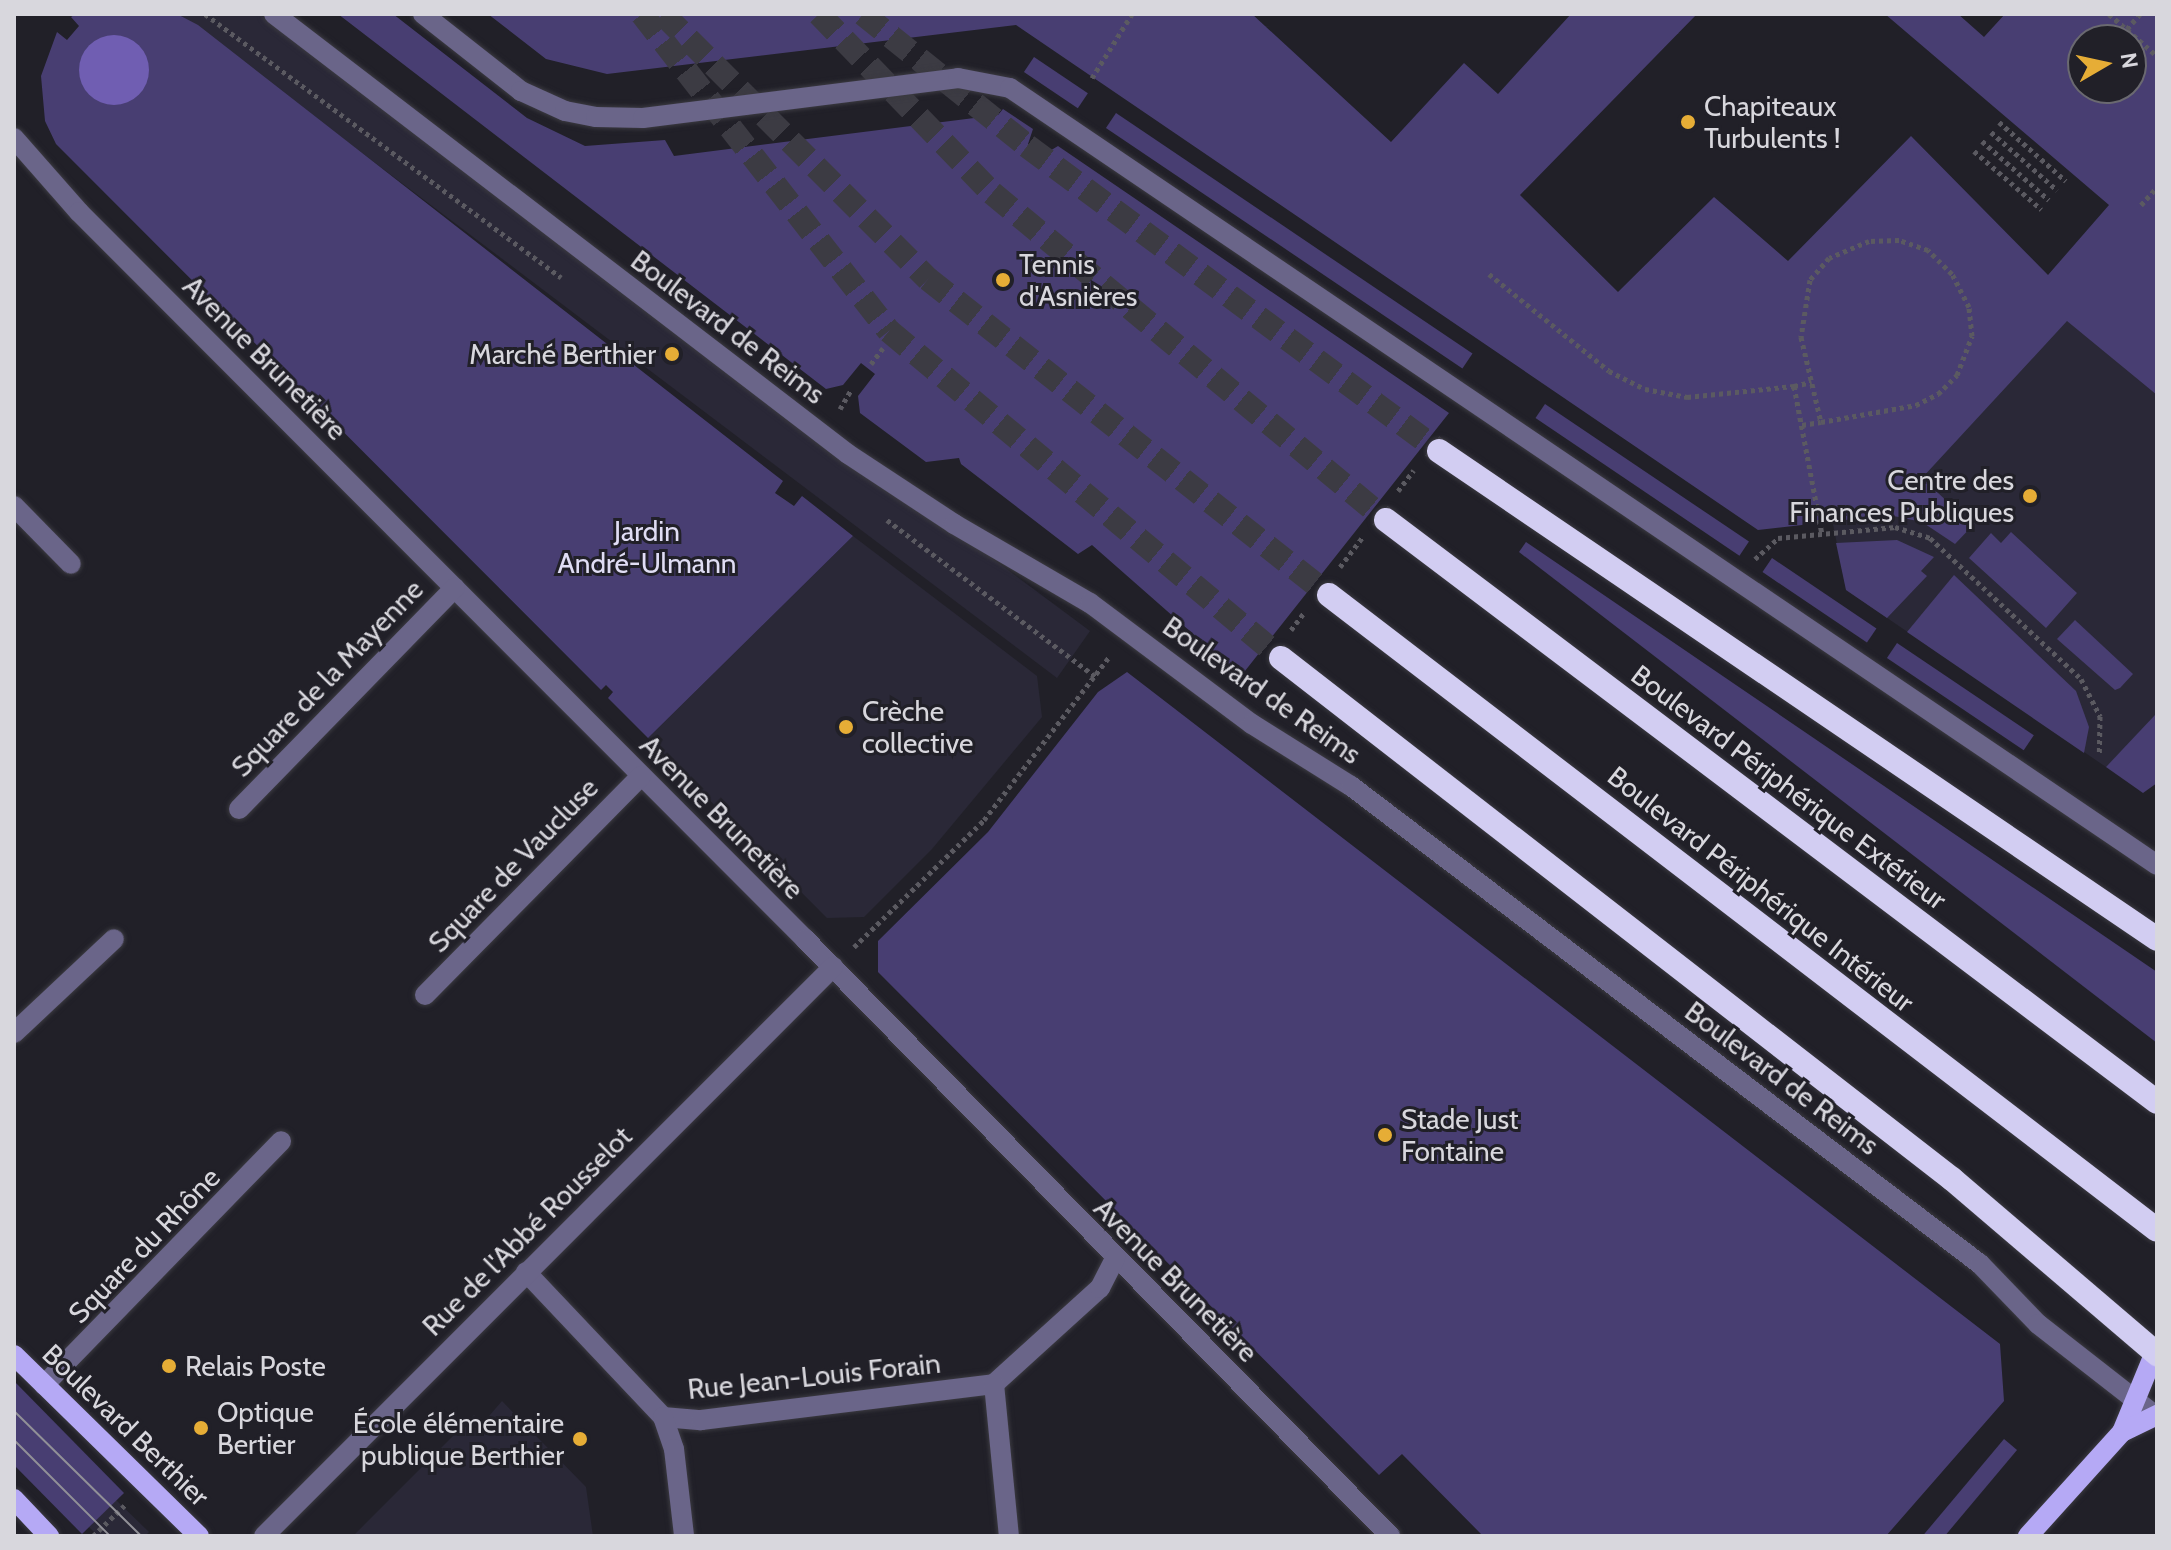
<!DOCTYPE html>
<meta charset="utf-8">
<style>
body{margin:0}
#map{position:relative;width:2171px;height:1550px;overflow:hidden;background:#212028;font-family:Cabin,sans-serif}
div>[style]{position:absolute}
.built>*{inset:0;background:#2a2837}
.green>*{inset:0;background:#483e72;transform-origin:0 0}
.water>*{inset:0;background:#705eb2}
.round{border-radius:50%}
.highway-tunnel>*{height:24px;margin-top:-12px;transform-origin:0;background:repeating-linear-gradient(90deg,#3c3b43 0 24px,transparent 0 36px)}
.path>*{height:5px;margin-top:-2.5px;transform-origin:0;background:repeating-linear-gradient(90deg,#5b5a61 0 4px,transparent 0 8px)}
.roads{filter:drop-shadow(0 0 2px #3b3a41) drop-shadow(0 0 2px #3b3a41)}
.minor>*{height:20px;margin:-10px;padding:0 10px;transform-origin:10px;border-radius:10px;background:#6a6589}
.major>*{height:20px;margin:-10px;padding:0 10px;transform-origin:10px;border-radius:10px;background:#b5a9f5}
.highway>*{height:24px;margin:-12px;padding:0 12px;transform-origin:12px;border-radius:12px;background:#d2cdf2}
.tram>*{height:2px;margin:-1px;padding:0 1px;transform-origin:1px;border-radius:1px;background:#919097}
.dots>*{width:22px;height:22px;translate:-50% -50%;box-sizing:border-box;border:4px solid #212028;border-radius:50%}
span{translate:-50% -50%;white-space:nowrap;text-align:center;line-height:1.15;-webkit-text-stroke:6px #212028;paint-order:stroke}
.poi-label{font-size:28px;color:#d8d7dd}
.left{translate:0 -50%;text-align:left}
.right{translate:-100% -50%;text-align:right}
.street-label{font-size:28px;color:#d8d7dd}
.park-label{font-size:28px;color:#e0ddf4}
.frame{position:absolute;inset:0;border:16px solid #d8d7dd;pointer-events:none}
.north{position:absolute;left:2067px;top:24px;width:80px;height:80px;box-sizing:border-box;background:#212028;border:2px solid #6a6970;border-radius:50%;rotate:81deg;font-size:22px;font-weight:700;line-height:32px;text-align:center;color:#d8d7dd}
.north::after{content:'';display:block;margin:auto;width:28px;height:36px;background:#e6ad36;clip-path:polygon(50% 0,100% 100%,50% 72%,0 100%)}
</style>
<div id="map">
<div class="built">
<i style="clip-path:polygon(178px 14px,259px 14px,1090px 631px,1057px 678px)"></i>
<i style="clip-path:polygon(2071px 299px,2157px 386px,2157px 716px,2106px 767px,1846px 590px,1832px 519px,1873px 516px)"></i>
<i style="clip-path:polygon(853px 536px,1037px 676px,1042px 717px,932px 849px,864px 917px,827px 918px,648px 738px)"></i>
<i style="clip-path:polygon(502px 1401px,586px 1487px,593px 1536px,353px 1536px,474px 1415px,483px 1423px)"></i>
<i style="clip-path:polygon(116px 1500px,149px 1532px,145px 1536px,98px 1536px,89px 1527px)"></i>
</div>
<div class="green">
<i style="clip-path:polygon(76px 14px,177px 14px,198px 25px,783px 481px,775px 493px,794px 506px,802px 496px,853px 536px,648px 738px,608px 698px,613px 692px,606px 685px,601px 690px,56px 144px,45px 121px,41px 76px,57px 32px,67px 40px,79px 26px,71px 17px)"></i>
<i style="clip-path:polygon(338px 14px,393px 14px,527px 118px,585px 146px,665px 140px,674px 156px,998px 115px,1003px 109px,1033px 129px,1028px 144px,1043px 155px,1058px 146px,1449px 413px,1241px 676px,1092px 545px,1078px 554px,961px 464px,959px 458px,926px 462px,860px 413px,858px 396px,875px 374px,861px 363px,843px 385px,826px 389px)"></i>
<i style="clip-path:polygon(evenodd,488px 14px,1252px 14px,1391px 142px,1464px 63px,1498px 94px,1571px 14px,1697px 14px,1520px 195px,1618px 292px,1714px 197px,1788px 261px,1911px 136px,2048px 275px,2109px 205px,1885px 14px,1958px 14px,1984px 37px,2005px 14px,2157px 14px,2157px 395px,2067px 321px,1922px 478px,1966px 519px,1971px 515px,1977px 521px,1955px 544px,1922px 522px,1889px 515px,1758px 530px,1016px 25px,607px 74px,546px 59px,488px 14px,2083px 40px,2131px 40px,2131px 88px,2083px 88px,2083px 40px)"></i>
<i style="left:1034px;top:57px;width:65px;height:18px;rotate:34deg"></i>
<i style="left:1116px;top:113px;width:430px;height:18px;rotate:34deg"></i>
<i style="left:1545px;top:404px;width:246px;height:17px;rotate:34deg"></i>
<i style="clip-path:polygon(2011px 532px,2077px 593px,2046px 628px,1969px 558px,1991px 533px,2001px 543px)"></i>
<i style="clip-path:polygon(1897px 540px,1934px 557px,1921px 571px,1927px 576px,1887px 618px,1846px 590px,1836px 543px)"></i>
<i style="clip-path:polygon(1526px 542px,2157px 972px,2157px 1043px,1519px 552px)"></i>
<i style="left:1772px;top:558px;width:126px;height:17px;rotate:34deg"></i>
<i style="clip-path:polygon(1954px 575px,2076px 691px,2089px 727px,2084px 753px,1907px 632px)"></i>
<i style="clip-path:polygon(2075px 620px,2133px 674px,2120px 688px,2115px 690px,2057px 639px)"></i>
<i style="left:1897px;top:643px;width:165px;height:18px;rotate:34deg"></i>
<i style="clip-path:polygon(1127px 672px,2000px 1344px,2004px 1401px,1886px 1536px,1483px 1536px,1402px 1454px,1379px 1475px,878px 972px,878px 941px,988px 832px,1098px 692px)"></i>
<i style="clip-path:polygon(2155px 715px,2157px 783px,2143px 793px,2106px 767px)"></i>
<i style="clip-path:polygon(14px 1381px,124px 1493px,82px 1534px,14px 1465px)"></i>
<i style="left:2004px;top:1439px;width:17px;height:128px;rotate:40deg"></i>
</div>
<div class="water">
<i class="round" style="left:79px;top:35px;width:70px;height:70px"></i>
</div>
<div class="highway-tunnel">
<i style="left:642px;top:14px;width:402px;rotate:52.1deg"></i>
<i style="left:889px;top:331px;width:510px;rotate:39.83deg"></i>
<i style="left:663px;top:14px;width:375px;rotate:45deg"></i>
<i style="left:928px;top:279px;width:511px;rotate:38.24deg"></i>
<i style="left:819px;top:14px;width:249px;rotate:46deg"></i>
<i style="left:992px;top:193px;width:512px;rotate:39.69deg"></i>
<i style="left:863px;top:14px;width:211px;rotate:38.8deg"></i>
<i style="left:1027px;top:146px;width:513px;rotate:36.51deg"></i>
</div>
<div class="path">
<i style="left:205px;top:14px;width:443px;rotate:36.5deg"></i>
<i style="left:2109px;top:14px;width:64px;rotate:41.2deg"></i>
<i style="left:2127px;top:29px;width:20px;rotate:-49deg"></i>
<i style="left:1092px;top:78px;width:75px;rotate:-58deg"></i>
<i style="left:1999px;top:122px;width:89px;rotate:41.4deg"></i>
<i style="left:1991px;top:132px;width:88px;rotate:41.3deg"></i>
<i style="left:1982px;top:141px;width:89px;rotate:41.4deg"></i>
<i style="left:1974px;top:151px;width:89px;rotate:40.9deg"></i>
<i style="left:2141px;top:205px;width:24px;rotate:-48deg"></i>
<i style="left:1489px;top:274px;width:154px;rotate:38.9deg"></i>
<i style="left:1609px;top:371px;width:40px;rotate:26.6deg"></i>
<i style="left:1645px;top:389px;width:43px;rotate:10.8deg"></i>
<i style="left:1687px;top:397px;width:108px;rotate:-5.9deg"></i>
<i style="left:1794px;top:386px;width:151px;rotate:79.3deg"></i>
<i style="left:871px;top:364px;width:20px;rotate:-53deg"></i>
<i style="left:1794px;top:386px;width:18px;rotate:-13deg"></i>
<i style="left:840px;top:409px;width:22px;rotate:-60deg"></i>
<i style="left:1802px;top:425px;width:19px;rotate:-9deg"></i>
<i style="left:1821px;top:422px;width:97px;rotate:-10.1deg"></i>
<i style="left:1916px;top:405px;width:25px;rotate:-27deg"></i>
<i style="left:1938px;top:394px;width:27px;rotate:-45deg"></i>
<i style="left:1957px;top:375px;width:42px;rotate:-69deg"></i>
<i style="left:1972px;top:336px;width:29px;rotate:-96deg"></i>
<i style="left:1969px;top:307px;width:37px;rotate:-117deg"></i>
<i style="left:1952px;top:274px;width:34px;rotate:-135deg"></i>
<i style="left:1928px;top:250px;width:31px;rotate:-161deg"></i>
<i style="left:1899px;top:240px;width:30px;rotate:178deg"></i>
<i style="left:1869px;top:241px;width:43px;rotate:157deg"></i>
<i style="left:1829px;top:258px;width:29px;rotate:131deg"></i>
<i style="left:1810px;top:280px;width:58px;rotate:99deg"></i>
<i style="left:1801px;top:337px;width:87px;rotate:76.8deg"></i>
<i style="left:1398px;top:491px;width:26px;rotate:-53deg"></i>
<i style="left:887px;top:520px;width:261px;rotate:36.9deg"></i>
<i style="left:1755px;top:559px;width:31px;rotate:-42deg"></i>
<i style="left:1778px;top:538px;width:118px;rotate:-5.4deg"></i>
<i style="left:1895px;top:527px;width:37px;rotate:17deg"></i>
<i style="left:1930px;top:538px;width:207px;rotate:43deg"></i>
<i style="left:2081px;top:679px;width:42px;rotate:62.8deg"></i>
<i style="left:2100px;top:716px;width:39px;rotate:91deg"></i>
<i style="left:1340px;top:567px;width:38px;rotate:-53deg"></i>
<i style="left:1291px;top:630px;width:21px;rotate:-53deg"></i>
<i style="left:854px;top:947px;width:182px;rotate:-44.3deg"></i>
<i style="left:984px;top:820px;width:207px;rotate:-52.5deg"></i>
<i style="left:93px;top:1536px;width:47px;rotate:-44.1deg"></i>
</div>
<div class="roads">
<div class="minor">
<i style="left:274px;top:14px;width:723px;rotate:37.47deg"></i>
<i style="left:848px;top:454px;width:127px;rotate:33.4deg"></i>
<i style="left:954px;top:524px;width:157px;rotate:30.2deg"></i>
<i style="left:1090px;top:603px;width:202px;rotate:36.8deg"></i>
<i style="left:1252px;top:724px;width:117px;rotate:32.1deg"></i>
<i style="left:1351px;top:786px;width:790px;rotate:37.23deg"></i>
<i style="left:1980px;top:1264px;width:83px;rotate:46deg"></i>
<i style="left:2038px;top:1324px;width:151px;rotate:38deg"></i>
<i style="left:423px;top:14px;width:125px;rotate:38.2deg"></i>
<i style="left:521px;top:91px;width:48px;rotate:24.4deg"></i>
<i style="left:565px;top:111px;width:32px;rotate:11deg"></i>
<i style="left:596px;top:117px;width:47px;rotate:1.2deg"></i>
<i style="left:643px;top:118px;width:318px;rotate:-7.2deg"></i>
<i style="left:958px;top:78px;width:53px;rotate:10.9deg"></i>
<i style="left:1010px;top:88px;width:1385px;rotate:34.11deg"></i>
<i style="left:14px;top:138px;width:98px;rotate:48.7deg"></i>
<i style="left:79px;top:212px;width:1027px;rotate:45.04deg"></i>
<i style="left:805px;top:939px;width:836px;rotate:45.58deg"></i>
<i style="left:14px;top:506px;width:81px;rotate:45.5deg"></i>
<i style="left:239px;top:809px;width:309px;rotate:-45.7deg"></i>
<i style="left:425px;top:995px;width:308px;rotate:-45.4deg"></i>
<i style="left:14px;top:1033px;width:137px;rotate:-43.2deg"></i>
<i style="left:526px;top:1272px;width:199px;rotate:46.6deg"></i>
<i style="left:663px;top:1417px;width:38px;rotate:5deg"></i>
<i style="left:701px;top:1420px;width:295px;rotate:-7deg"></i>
<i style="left:994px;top:1384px;width:143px;rotate:-42.2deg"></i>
<i style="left:1100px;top:1288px;width:34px;rotate:-63deg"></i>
<i style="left:994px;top:1384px;width:153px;rotate:84.4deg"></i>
<i style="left:44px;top:1385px;width:340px;rotate:-45.8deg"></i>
<i style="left:663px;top:1417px;width:34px;rotate:71deg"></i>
<i style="left:674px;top:1449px;width:88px;rotate:83.4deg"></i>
<i style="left:264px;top:1536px;width:805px;rotate:-45deg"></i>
</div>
<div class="major">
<i style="left:14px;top:1355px;width:259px;rotate:44.4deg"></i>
<i style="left:2122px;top:1432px;width:92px;rotate:-67.6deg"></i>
<i style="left:14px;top:1499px;width:51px;rotate:46.6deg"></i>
<i style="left:2028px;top:1536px;width:140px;rotate:-47.9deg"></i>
<i style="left:2122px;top:1432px;width:39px;rotate:-26deg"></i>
</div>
<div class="highway">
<i style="left:1439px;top:451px;width:868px;rotate:34.2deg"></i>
<i style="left:1386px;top:520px;width:966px;rotate:37.05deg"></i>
<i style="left:1329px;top:595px;width:1043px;rotate:37.48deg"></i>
<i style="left:1281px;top:658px;width:850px;rotate:37.83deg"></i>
<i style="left:1952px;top:1179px;width:270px;rotate:40.5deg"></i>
</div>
</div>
<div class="tram">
<i style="left:14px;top:1411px;width:178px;rotate:44.5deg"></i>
<i style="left:14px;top:1440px;width:136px;rotate:45deg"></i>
</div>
<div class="dots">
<i style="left:1688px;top:122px;background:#e6ad36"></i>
<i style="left:1003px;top:280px;background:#e6ad36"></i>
<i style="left:672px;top:354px;background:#e6ad36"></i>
<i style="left:2030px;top:496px;background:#e6ad36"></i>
<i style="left:846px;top:727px;background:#e6ad36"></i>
<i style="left:1385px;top:1135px;background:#e6ad36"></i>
<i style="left:169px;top:1366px;background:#e6ad36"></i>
<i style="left:201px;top:1428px;background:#e6ad36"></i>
<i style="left:580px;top:1439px;background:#e6ad36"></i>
</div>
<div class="poi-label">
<span class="left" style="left:1704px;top:122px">Chapiteaux<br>Turbulents !</span>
<span class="left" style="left:1019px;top:280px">Tennis<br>d'Asnières</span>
<span class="right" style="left:656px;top:354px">Marché Berthier</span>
<span class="right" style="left:2014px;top:496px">Centre des<br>Finances Publiques</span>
<span class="left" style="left:862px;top:727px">Crèche<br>collective</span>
<span class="left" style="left:1401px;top:1135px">Stade Just<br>Fontaine</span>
<span class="left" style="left:185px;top:1366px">Relais Poste</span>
<span class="left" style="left:217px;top:1428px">Optique<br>Bertier</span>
<span class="right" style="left:564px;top:1439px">École élémentaire<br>publique Berthier</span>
</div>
<div class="street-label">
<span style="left:728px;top:327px;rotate:37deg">Boulevard de Reims</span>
<span style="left:265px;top:358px;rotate:45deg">Avenue Brunetière</span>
<span style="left:327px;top:678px;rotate:-46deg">Square de la Mayenne</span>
<span style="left:1262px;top:690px;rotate:35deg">Boulevard de Reims</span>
<span style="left:1789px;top:787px;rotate:37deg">Boulevard Périphérique Extérieur</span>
<span style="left:722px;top:817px;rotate:45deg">Avenue Brunetière</span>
<span style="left:513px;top:865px;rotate:-46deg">Square de Vaucluse</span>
<span style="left:1761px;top:889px;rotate:38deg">Boulevard Périphérique Intérieur</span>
<span style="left:1782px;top:1078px;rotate:37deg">Boulevard de Reims</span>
<span style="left:527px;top:1231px;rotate:-45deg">Rue de l'Abbé Rousselot</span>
<span style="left:144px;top:1245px;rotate:-46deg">Square du Rhône</span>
<span style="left:1176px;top:1280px;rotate:45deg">Avenue Brunetière</span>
<span style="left:814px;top:1376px;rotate:-6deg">Rue Jean-Louis Forain</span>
<span style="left:126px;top:1425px;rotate:44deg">Boulevard Berthier</span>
</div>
<div class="park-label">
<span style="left:647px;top:547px">Jardin<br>André-Ulmann</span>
</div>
<div class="frame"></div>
<div class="north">N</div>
</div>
